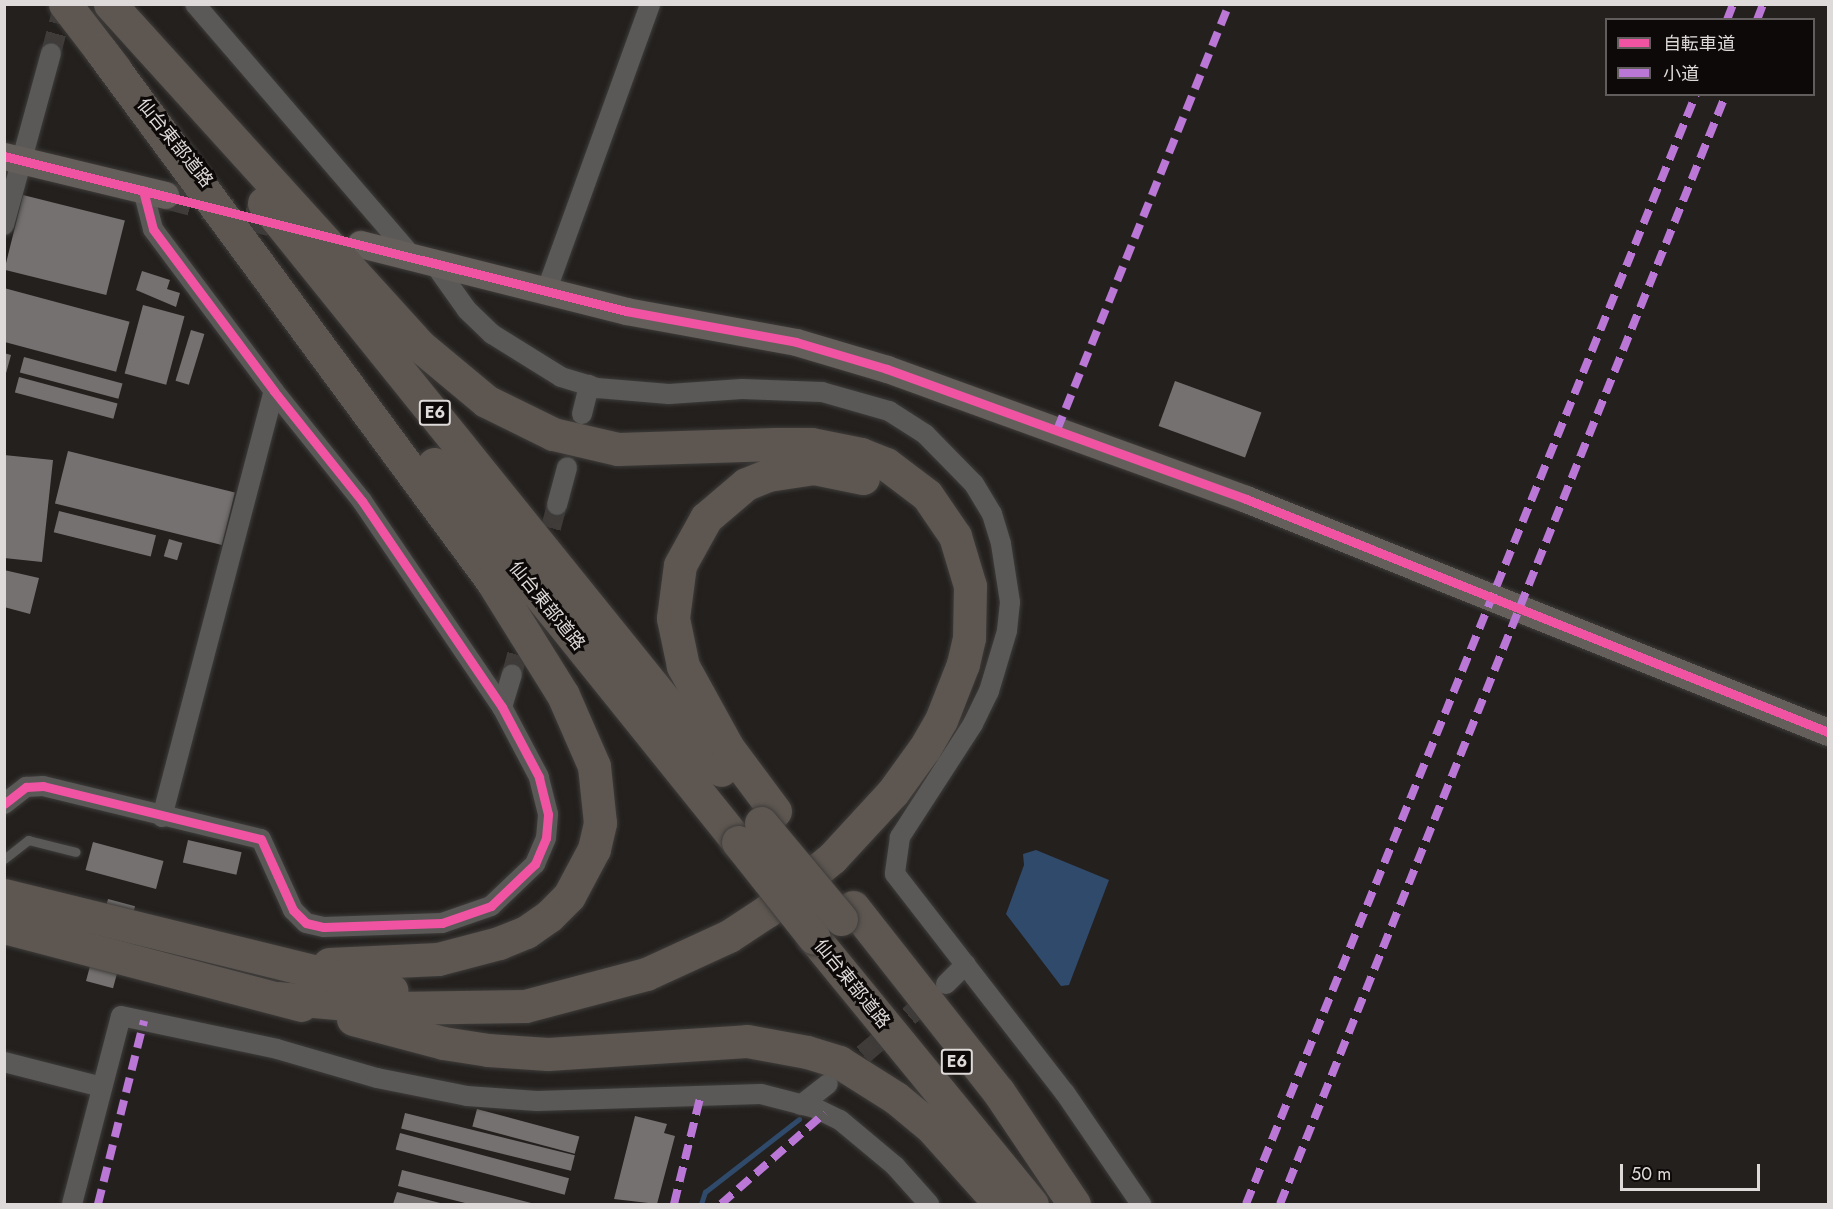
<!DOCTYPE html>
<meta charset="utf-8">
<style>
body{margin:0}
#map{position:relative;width:1833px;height:1209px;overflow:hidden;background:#23201e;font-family:Jost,"Noto Sans JP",sans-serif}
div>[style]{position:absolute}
.water>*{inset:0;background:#304a6b}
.stream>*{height:5px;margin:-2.5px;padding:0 2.5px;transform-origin:2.5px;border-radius:2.5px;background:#304a6b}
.building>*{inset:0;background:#747170;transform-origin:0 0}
.street-tunnel>*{height:20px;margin-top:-10px;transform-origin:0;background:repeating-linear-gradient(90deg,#3f3c3a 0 20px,transparent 0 30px)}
.secondary-tunnel>*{height:27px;margin-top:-13.5px;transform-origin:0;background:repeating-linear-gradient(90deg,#3f3c3a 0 27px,transparent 0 41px)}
.roads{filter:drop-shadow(0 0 2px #3e3c3a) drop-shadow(0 0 2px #3e3c3a)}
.lane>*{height:9px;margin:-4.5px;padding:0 4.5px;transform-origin:4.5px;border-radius:4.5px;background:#5b5958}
.street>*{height:20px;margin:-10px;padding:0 10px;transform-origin:10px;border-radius:10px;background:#5b5958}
.secondary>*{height:27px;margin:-13.5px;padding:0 13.5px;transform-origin:13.5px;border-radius:13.5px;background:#645f5b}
.highway>*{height:33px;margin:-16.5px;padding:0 16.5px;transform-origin:16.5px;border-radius:16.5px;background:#5e5751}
.bridges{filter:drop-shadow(0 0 2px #3e3c3a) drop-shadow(0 0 2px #3e3c3a)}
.highway-bridge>*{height:33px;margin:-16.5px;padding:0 16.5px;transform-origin:16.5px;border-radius:16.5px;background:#5e5751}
.quiet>*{height:8px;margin-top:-4px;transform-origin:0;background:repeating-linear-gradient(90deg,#ba77d6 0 15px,transparent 0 23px)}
.cycleway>*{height:9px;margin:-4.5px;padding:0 4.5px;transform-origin:4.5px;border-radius:4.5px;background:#f153a3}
span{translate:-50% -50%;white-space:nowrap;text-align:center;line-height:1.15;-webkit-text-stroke:6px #0c0908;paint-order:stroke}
.shield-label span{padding:2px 4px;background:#0c0908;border:2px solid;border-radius:4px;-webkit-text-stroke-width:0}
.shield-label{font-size:16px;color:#dedad9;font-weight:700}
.street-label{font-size:18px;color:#dedad9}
.frame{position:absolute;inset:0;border:6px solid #dedad9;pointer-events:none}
.legend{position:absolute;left:1605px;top:18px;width:210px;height:78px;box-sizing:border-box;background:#0c0908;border:2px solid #605d5c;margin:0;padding:8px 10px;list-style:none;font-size:18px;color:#dedad9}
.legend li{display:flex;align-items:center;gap:12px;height:30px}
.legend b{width:30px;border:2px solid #605d5c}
.scale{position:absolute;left:1620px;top:1164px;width:140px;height:27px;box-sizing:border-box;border:3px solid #dedad9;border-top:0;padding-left:8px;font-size:18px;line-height:21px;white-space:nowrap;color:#dedad9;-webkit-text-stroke:4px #0c0908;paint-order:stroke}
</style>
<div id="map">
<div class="water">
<i style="clip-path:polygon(1036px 850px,1109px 880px,1069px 985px,1061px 986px,1006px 914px,1024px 865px,1023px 854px)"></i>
</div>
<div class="stream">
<i style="left:701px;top:1204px;width:13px;rotate:-72deg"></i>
<i style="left:705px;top:1192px;width:119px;rotate:-37.8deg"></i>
</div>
<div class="building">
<i style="left:23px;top:195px;width:105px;height:77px;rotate:14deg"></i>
<i style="clip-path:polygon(142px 271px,170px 280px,167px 289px,180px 293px,176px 307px,136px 290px)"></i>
<i style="left:4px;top:288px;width:130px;height:52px;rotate:15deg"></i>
<i style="left:143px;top:305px;width:43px;height:71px;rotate:15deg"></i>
<i style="left:191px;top:330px;width:14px;height:53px;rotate:17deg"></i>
<i style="clip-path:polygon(4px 353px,11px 355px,5px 377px,4px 377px)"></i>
<i style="left:24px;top:357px;width:102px;height:16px;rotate:15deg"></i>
<i style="left:19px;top:377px;width:102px;height:16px;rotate:15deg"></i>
<i style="left:1175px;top:381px;width:92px;height:48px;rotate:20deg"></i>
<i style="left:68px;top:451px;width:172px;height:54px;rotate:14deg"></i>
<i style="clip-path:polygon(4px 455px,53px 460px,42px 562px,4px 558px)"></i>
<i style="left:59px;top:511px;width:100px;height:22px;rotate:14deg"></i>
<i style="left:169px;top:539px;width:14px;height:18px;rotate:17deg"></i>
<i style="clip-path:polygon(4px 570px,39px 578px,30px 614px,4px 607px)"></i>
<i style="left:188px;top:840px;width:55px;height:23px;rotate:13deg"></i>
<i style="left:93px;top:842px;width:73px;height:29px;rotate:15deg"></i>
<i style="left:108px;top:899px;width:28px;height:85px;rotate:15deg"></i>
<i style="left:477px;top:1109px;width:106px;height:18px;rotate:15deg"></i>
<i style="left:405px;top:1113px;width:175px;height:16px;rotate:14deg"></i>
<i style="clip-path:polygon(635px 1116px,667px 1124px,664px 1133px,675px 1136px,657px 1204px,614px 1199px)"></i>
<i style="left:400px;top:1133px;width:175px;height:17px;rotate:15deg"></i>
<i style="clip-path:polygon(402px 1170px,535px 1204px,469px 1204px,398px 1186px)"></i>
<i style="clip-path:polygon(397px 1192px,444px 1204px,393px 1204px)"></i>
</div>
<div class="street-tunnel">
<i style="left:51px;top:53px;width:51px;rotate:-75.1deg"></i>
<i style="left:543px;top:557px;width:54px;rotate:-74.9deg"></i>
<i style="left:512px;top:674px;width:47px;rotate:-75.1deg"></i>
<i style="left:840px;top:1074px;width:124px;rotate:-40.1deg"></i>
</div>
<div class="secondary-tunnel">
<i style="left:165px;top:195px;width:128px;rotate:14.5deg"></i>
</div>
<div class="roads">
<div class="lane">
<i style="left:4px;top:859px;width:31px;rotate:-38deg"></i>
<i style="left:28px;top:840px;width:49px;rotate:14deg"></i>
</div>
<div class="street">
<i style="left:195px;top:4px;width:336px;rotate:49.3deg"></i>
<i style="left:4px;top:225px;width:178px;rotate:-74.7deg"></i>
<i style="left:435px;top:265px;width:55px;rotate:54.6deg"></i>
<i style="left:467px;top:310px;width:35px;rotate:44deg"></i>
<i style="left:492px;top:334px;width:81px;rotate:31.9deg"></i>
<i style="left:561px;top:377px;width:38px;rotate:17deg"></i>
<i style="left:597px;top:388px;width:72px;rotate:4.8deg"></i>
<i style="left:669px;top:394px;width:73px;rotate:-3.9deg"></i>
<i style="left:742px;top:389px;width:80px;rotate:2.1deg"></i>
<i style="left:822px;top:392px;width:70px;rotate:15.8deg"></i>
<i style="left:889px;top:411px;width:43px;rotate:32.6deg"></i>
<i style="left:925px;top:434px;width:70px;rotate:45.6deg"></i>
<i style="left:974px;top:484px;width:35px;rotate:59deg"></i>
<i style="left:992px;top:514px;width:31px;rotate:73deg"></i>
<i style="left:1001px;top:544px;width:59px;rotate:81.2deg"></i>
<i style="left:1010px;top:602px;width:29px;rotate:96deg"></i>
<i style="left:1007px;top:631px;width:63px;rotate:106.7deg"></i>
<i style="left:989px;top:691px;width:37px;rotate:116deg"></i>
<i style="left:973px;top:724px;width:135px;rotate:122.9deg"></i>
<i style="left:900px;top:837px;width:37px;rotate:98deg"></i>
<i style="left:895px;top:874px;width:277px;rotate:52.2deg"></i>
<i style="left:1065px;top:1093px;width:135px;rotate:55.6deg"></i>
<i style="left:546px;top:292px;width:306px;rotate:-70.1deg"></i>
<i style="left:582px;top:414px;width:30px;rotate:-76deg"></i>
<i style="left:557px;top:505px;width:39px;rotate:-75deg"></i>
<i style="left:502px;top:707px;width:34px;rotate:-73deg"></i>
<i style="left:4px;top:804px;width:28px;rotate:-38deg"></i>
<i style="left:26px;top:787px;width:17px;rotate:-3deg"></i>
<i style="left:43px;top:786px;width:224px;rotate:13.7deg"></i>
<i style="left:261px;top:839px;width:78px;rotate:65.7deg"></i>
<i style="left:293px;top:910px;width:18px;rotate:45deg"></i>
<i style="left:306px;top:923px;width:18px;rotate:13deg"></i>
<i style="left:324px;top:927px;width:118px;rotate:-1.9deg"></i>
<i style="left:442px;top:923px;width:52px;rotate:-19.1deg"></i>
<i style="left:491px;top:906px;width:61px;rotate:-43.7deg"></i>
<i style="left:535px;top:864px;width:28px;rotate:-67deg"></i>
<i style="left:546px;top:838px;width:24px;rotate:-85deg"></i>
<i style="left:548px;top:814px;width:38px;rotate:-104deg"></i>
<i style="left:539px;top:777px;width:79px;rotate:-117.9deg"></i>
<i style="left:502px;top:707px;width:249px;rotate:-124.2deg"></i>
<i style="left:362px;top:501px;width:141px;rotate:-128.7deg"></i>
<i style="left:274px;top:391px;width:202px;rotate:-126.8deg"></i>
<i style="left:153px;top:229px;width:40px;rotate:-104.4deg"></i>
<i style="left:162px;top:817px;width:440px;rotate:-75.3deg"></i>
<i style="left:946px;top:984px;width:28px;rotate:-45deg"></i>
<i style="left:4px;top:1062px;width:101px;rotate:14.3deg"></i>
<i style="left:801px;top:1105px;width:34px;rotate:-38deg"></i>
<i style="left:72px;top:1204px;width:194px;rotate:-75.4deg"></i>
<i style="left:121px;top:1016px;width:159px;rotate:11.9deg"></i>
<i style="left:277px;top:1049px;width:104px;rotate:16.2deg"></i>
<i style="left:377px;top:1078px;width:92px;rotate:11.3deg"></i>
<i style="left:467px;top:1096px;width:70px;rotate:4.1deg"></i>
<i style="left:537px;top:1101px;width:224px;rotate:-1.8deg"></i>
<i style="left:761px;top:1094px;width:56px;rotate:14.5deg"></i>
<i style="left:815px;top:1108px;width:28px;rotate:26deg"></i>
<i style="left:840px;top:1120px;width:72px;rotate:39.9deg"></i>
<i style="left:895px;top:1166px;width:51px;rotate:48.2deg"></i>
</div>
<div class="secondary">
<i style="left:4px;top:156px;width:166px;rotate:13.6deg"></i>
<i style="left:360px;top:244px;width:274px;rotate:14.1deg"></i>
<i style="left:626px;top:311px;width:173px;rotate:10.3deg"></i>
<i style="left:796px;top:342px;width:95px;rotate:16.5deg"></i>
<i style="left:887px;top:369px;width:382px;rotate:19.9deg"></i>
<i style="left:1246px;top:499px;width:627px;rotate:21.82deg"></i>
</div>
<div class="highway">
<i style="left:65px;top:4px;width:82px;rotate:52.4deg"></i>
<i style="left:110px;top:4px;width:462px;rotate:47.8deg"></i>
<i style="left:420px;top:346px;width:86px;rotate:39.8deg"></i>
<i style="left:486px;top:401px;width:75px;rotate:26.2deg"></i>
<i style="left:553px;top:434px;width:67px;rotate:13deg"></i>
<i style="left:618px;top:449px;width:157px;rotate:-1.8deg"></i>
<i style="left:775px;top:444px;width:36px"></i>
<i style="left:811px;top:444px;width:51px;rotate:11.3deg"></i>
<i style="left:861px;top:454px;width:27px;rotate:22deg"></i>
<i style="left:886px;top:464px;width:51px;rotate:37.1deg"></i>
<i style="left:927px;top:495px;width:50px;rotate:55.7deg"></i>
<i style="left:955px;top:536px;width:52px;rotate:73.3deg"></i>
<i style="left:970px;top:586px;width:52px;rotate:91.1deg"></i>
<i style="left:969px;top:638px;width:27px;rotate:103deg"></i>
<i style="left:963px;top:664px;width:60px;rotate:111.4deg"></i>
<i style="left:941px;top:720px;width:34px;rotate:120deg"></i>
<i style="left:924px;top:749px;width:53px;rotate:125.8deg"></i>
<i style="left:893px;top:792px;width:90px;rotate:132.7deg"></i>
<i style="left:832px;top:858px;width:84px;rotate:140.8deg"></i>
<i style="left:767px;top:911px;width:45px;rotate:146.7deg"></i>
<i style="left:729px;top:936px;width:91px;rotate:155.4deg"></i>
<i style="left:646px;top:974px;width:125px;rotate:165.2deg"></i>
<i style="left:525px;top:1006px;width:132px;rotate:179.1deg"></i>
<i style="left:393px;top:1008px;width:114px;rotate:-175deg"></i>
<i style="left:101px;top:51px;width:659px;rotate:53.58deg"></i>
<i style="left:492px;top:581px;width:134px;rotate:58.1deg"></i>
<i style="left:563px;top:695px;width:77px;rotate:66.4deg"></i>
<i style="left:594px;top:766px;width:57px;rotate:84deg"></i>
<i style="left:600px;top:823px;width:27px;rotate:103deg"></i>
<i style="left:594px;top:849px;width:53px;rotate:118deg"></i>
<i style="left:569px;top:896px;width:28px;rotate:135deg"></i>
<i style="left:549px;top:916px;width:28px;rotate:145deg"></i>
<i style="left:526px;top:932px;width:29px;rotate:158deg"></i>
<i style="left:499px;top:943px;width:63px;rotate:165.3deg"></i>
<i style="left:438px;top:959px;width:109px;rotate:177.4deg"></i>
<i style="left:264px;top:203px;width:728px;rotate:51.13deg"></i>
<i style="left:434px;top:464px;width:485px;rotate:51.2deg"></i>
<i style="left:775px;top:811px;width:79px;rotate:-126.7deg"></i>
<i style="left:728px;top:748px;width:94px;rotate:-118.8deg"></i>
<i style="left:683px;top:666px;width:49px;rotate:-101.8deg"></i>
<i style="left:673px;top:618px;width:53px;rotate:-82.5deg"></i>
<i style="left:680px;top:565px;width:54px;rotate:-61deg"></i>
<i style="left:706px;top:518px;width:52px;rotate:-40.4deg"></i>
<i style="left:746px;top:484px;width:24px;rotate:-22deg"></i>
<i style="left:768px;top:475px;width:47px;rotate:-8.7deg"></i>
<i style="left:814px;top:468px;width:50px;rotate:11.5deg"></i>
<i style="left:4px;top:895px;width:399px;rotate:13.8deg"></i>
<i style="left:853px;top:907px;width:234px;rotate:51.8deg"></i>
<i style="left:998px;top:1091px;width:136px;rotate:56.1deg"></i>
<i style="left:4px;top:927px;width:307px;rotate:14.7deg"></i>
<i style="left:814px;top:938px;width:344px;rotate:50.7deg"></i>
<i style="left:353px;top:1019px;width:93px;rotate:14.9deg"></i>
<i style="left:443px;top:1043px;width:46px;rotate:8.8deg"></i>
<i style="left:488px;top:1050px;width:60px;rotate:3.8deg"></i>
<i style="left:548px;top:1054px;width:199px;rotate:-3.7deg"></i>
<i style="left:747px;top:1041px;width:61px;rotate:10.4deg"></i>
<i style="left:807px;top:1052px;width:34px;rotate:17deg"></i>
<i style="left:839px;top:1062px;width:67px;rotate:32.3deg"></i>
<i style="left:896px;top:1098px;width:45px;rotate:39.6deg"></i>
<i style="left:931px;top:1127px;width:103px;rotate:48.1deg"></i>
</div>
</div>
<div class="bridges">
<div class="highway-bridge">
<i style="left:761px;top:823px;width:125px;rotate:50.2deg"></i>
<i style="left:738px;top:842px;width:122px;rotate:51.6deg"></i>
</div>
</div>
<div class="quiet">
<i style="left:1727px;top:20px;width:17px;rotate:-69deg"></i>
<i style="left:1757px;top:20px;width:17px;rotate:-69deg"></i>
<i style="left:1057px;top:430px;width:459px;rotate:-68deg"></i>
<i style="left:98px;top:1204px;width:189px;rotate:-75.9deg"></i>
<i style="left:674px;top:1204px;width:113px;rotate:-76.2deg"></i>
<i style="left:721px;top:1204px;width:138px;rotate:-41.2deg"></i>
<i style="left:1246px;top:1204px;width:1198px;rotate:-67.93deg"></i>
<i style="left:1280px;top:1204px;width:1196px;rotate:-68.11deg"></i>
</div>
<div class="cycleway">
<i style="left:4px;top:156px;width:641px;rotate:13.99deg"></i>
<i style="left:626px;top:311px;width:173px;rotate:10.3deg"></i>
<i style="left:796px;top:342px;width:95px;rotate:16.5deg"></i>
<i style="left:887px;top:369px;width:382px;rotate:19.9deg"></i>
<i style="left:1246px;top:499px;width:627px;rotate:21.82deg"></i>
<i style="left:4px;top:804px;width:28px;rotate:-38deg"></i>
<i style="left:26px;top:787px;width:17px;rotate:-3deg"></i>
<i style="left:43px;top:786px;width:224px;rotate:13.7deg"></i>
<i style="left:261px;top:839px;width:78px;rotate:65.7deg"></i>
<i style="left:293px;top:910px;width:18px;rotate:45deg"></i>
<i style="left:306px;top:923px;width:18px;rotate:13deg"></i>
<i style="left:324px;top:927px;width:118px;rotate:-1.9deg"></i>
<i style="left:442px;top:923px;width:52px;rotate:-19.1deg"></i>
<i style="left:491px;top:906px;width:61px;rotate:-43.7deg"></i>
<i style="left:535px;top:864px;width:28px;rotate:-67deg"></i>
<i style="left:546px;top:838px;width:24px;rotate:-85deg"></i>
<i style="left:548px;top:814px;width:38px;rotate:-104deg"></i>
<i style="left:539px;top:777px;width:79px;rotate:-117.9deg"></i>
<i style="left:502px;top:707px;width:249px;rotate:-124.2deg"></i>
<i style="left:362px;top:501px;width:141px;rotate:-128.7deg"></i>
<i style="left:274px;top:391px;width:202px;rotate:-126.8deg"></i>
<i style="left:153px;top:229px;width:40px;rotate:-104.4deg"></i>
</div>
<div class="shield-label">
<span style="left:435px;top:413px">E6</span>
<span style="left:957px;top:1062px">E6</span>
</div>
<div class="street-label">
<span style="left:175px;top:143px;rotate:51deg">仙台東部道路</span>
<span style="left:547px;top:606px;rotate:51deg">仙台東部道路</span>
<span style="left:852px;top:984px;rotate:51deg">仙台東部道路</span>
</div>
<div class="frame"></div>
<ul class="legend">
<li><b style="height:8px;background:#f153a3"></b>自転車道</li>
<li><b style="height:8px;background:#ba77d6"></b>小道</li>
</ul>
<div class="scale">50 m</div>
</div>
